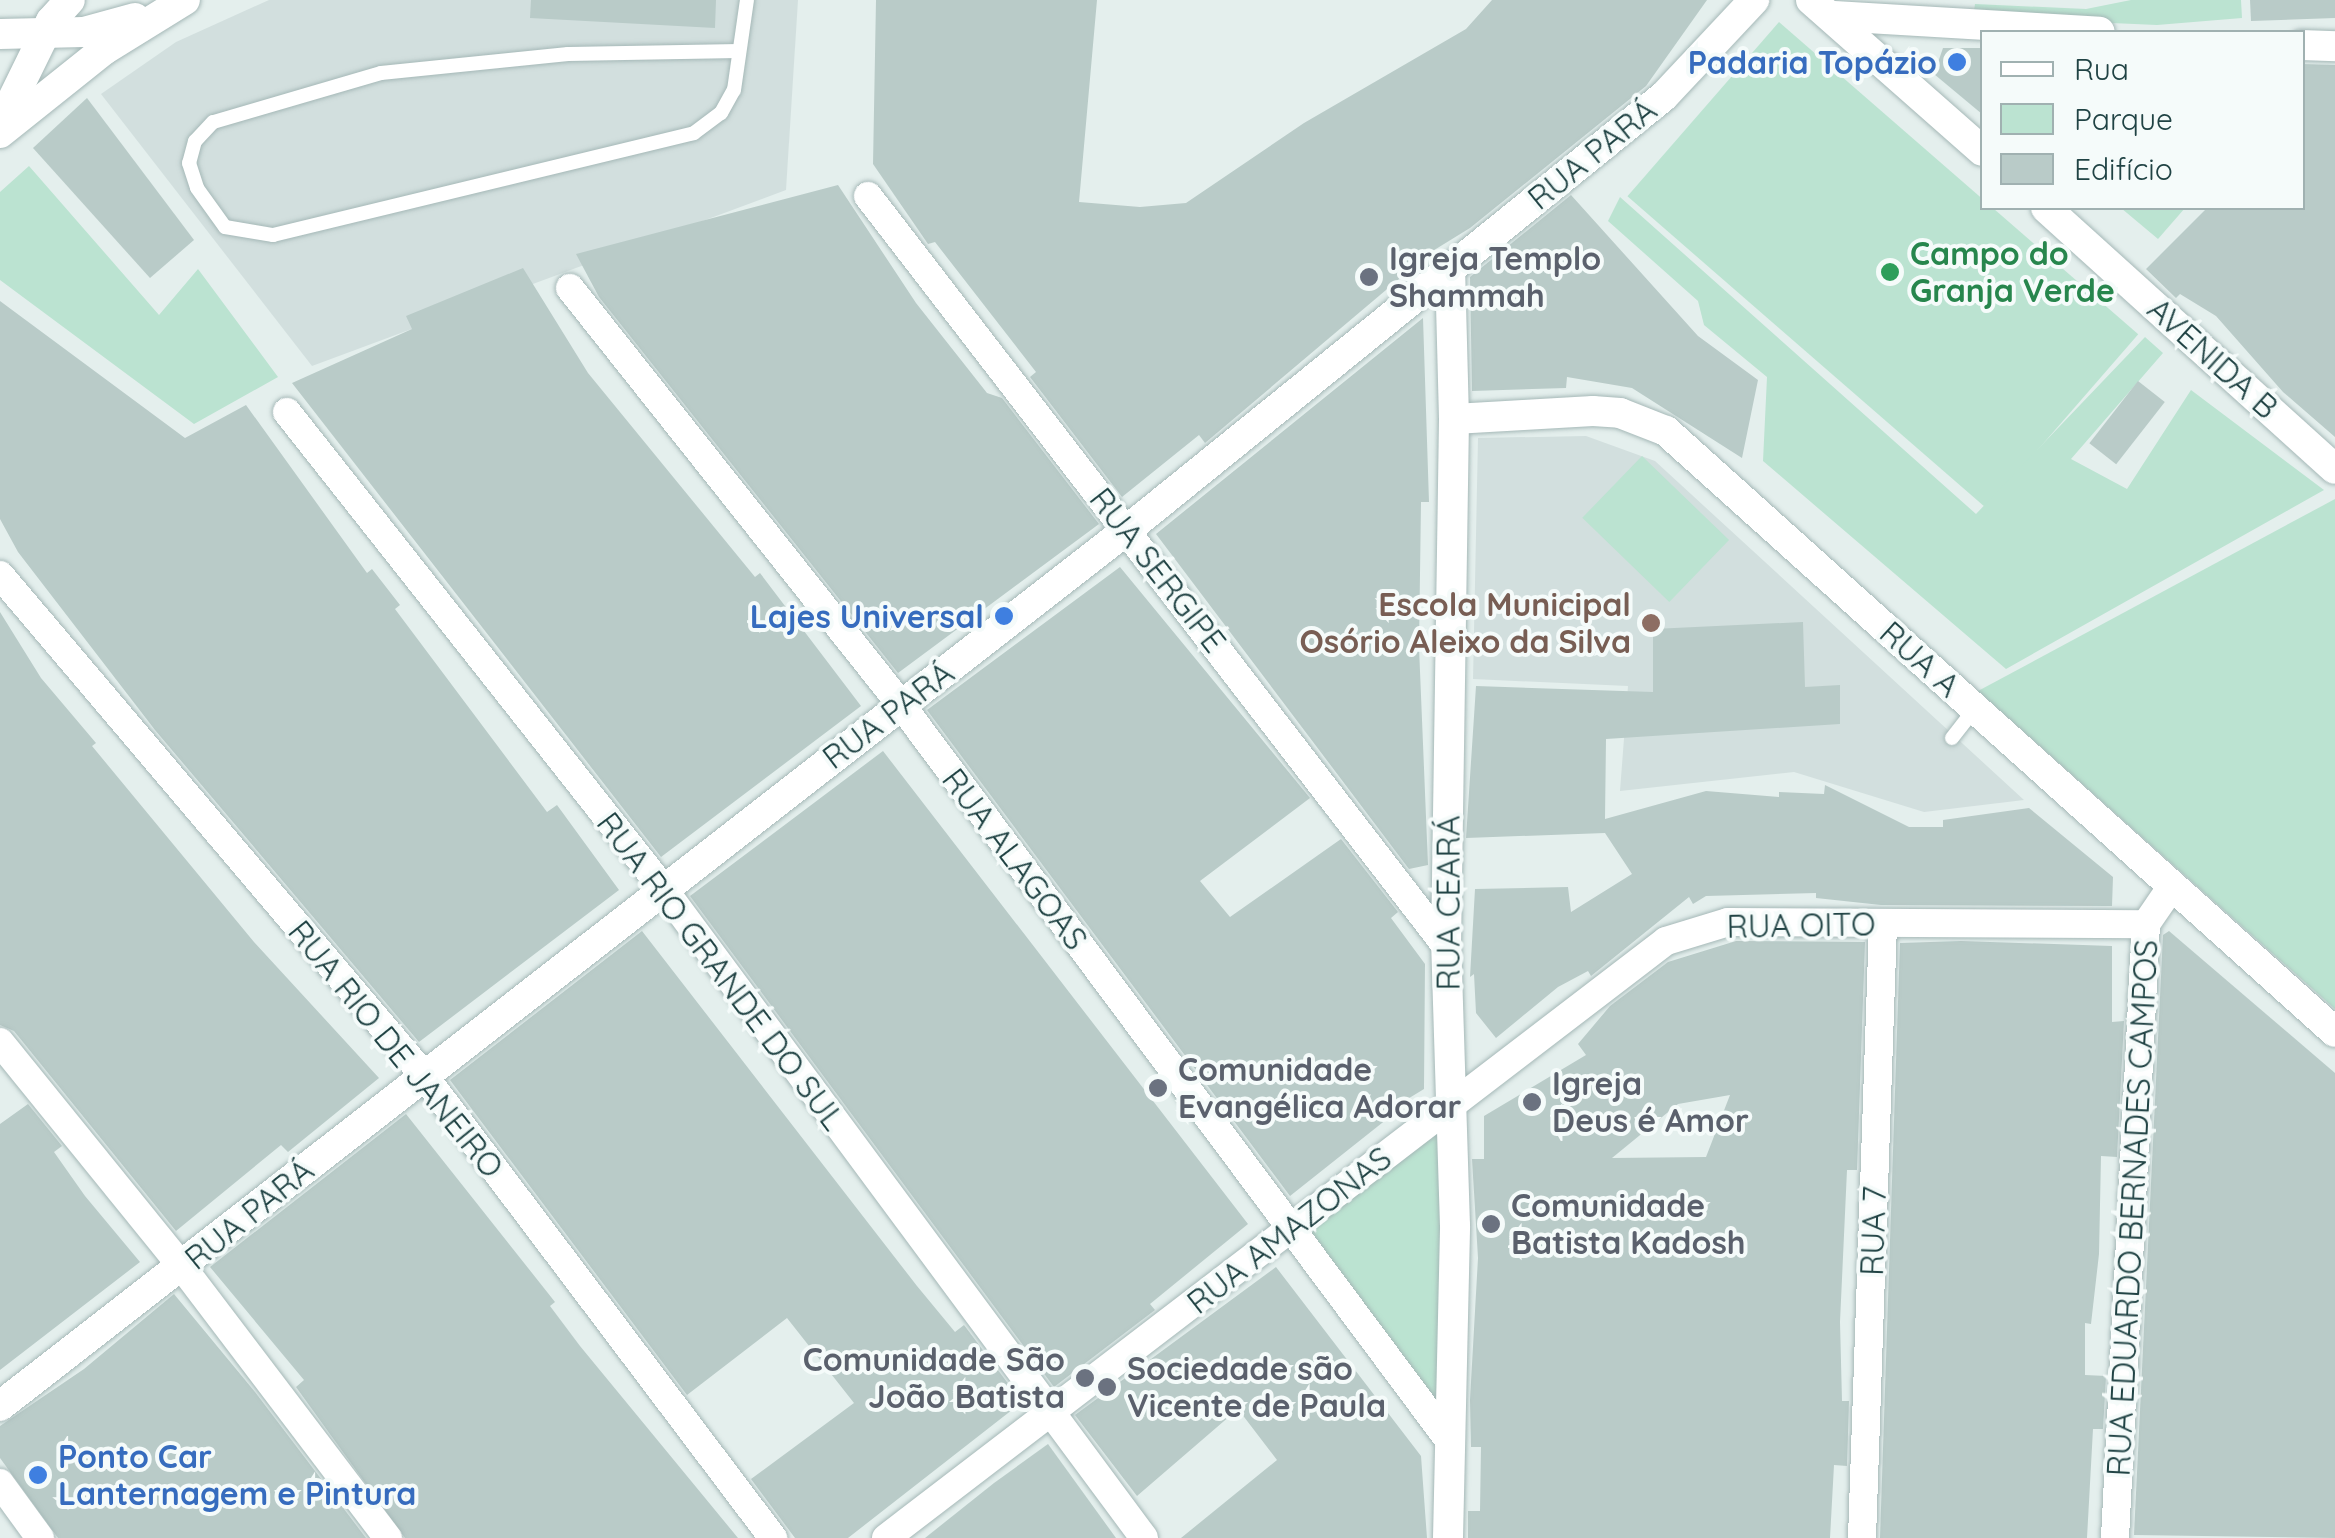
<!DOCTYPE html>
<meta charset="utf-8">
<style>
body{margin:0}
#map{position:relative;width:2335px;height:1538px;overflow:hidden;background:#e4efed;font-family:Quicksand,sans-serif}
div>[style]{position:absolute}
.built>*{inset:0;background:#d2dfde}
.green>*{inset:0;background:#bbe3d1;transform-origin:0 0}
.building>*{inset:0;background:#b9cbc8;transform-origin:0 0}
.roads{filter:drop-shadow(0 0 2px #a5b8b7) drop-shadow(0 0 2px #a5b8b7)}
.lane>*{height:14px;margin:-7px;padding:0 7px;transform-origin:7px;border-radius:7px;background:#fff}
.street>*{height:28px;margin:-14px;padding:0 14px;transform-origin:14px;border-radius:14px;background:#fff}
.secondary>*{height:30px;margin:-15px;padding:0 15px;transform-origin:15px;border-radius:15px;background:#fff}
.dots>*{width:28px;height:28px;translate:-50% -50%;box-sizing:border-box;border:5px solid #f5fbfa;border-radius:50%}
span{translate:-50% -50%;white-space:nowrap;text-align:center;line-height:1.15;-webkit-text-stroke:8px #f5fbfa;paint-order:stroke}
.shop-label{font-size:32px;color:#366cbe;font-weight:700}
.right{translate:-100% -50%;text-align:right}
.left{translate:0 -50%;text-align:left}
.street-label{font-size:32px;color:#204344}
.leisure-label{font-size:32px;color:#27864d;font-weight:700}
.worship-label{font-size:32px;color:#5b616d;font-weight:700}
.education-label{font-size:32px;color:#785e54;font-weight:700}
.legend{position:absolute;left:1980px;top:30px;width:325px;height:180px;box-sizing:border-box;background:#f5fbfa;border:2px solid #a0b1b1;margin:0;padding:12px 18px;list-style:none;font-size:30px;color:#204344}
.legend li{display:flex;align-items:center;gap:20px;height:50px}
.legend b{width:50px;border:2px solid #a0b1b1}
</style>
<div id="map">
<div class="built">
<i style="clip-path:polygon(269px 0,798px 0,786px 190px,312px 366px,101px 94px,176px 42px)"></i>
<i style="clip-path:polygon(1586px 436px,1655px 461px,2024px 800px,1924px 812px,1794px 772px,1620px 791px,1628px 686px,1473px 679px,1478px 438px)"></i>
</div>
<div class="green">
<i style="clip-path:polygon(2131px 0,2241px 0,2242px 18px,2157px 25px,1973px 17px,1975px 4px,2086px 9px)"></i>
<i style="left:1779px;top:22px;width:476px;height:231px;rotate:41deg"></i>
<i style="clip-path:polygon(29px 166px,159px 315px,198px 269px,278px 377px,194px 424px,0 280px,0 192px)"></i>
<i style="clip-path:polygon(1620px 197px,1976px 514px,2145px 337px,2163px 353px,2071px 459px,2127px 489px,2191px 390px,2324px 490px,2006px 669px,1763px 461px,1767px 377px,1704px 325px,1698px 301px,1608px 221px)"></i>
<i style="clip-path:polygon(2121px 208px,2185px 208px,2158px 239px)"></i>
<i style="left:1642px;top:456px;width:121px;height:86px;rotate:44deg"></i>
<i style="clip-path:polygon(2335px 499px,2335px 1009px,1978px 691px)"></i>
<i style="clip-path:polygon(1454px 1103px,1448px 1439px,1290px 1229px)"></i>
</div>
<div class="building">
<i style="clip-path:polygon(531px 0,716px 0,715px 28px,530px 18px)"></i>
<i style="clip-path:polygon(876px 0,1097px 0,1079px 202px,1140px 207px,1186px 203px,1304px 123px,1466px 29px,1492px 0,1707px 0,1646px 86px,1470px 228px,1431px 252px,1205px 443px,1199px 435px,1122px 497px,1030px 377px,1036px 372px,935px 242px,928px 244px,873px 164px)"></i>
<i style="clip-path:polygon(2250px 0,2335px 0,2335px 18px,2251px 21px)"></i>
<i style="clip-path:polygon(1943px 48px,1982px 48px,1982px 114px,1934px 74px)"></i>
<i style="clip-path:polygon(2302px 64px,2335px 65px,2335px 437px,2283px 392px,2216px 316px,2180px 294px,2176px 298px,2146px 269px,2207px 208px,2302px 208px)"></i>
<i style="clip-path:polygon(87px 98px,194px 240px,150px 278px,33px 148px)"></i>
<i style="clip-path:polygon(838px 185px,916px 303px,987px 393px,1002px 398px,1099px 524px,898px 673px,599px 297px,576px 254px)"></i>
<i style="clip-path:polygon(1571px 195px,1698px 336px,1758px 380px,1742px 458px,1632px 388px,1567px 377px,1566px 388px,1472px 391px,1470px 277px)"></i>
<i style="clip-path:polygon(523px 268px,588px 373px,755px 577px,760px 573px,861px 706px,661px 857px,292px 383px,412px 329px,406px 316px)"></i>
<i style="clip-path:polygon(0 301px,185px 438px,246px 405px,367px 573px,372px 569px,400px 605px,395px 609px,547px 812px,557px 805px,619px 890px,419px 1042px,155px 730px,18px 552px,0 519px)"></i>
<i style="clip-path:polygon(1423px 318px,1429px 502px,1421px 502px,1419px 647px,1428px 865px,1409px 869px,1156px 534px)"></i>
<i style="left:2138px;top:381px;width:34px;height:79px;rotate:38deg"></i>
<i style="clip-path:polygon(1120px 567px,1310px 798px,1200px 881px,1230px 917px,1341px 839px,1398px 912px,1391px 918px,1425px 964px,1424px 1089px,1383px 1114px,1387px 1119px,1290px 1196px,927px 710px)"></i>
<i style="clip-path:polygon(0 612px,41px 678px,96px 743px,92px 746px,254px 942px,379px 1078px,288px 1152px,281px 1145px,176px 1231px,14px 1031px,0 1025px)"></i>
<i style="clip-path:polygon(1803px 622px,1805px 687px,1840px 685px,1840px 724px,1606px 739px,1605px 819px,1706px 791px,1779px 797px,1779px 792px,1824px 794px,1825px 785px,1909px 827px,1943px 827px,1943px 820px,2029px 808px,2113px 877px,2112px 906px,1881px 905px,1816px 898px,1816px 893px,1706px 896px,1693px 904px,1689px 897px,1591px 976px,1588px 971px,1558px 987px,1496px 1038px,1476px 1013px,1474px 974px,1470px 977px,1475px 889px,1568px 887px,1571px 912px,1632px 874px,1605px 833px,1466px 838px,1476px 686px,1653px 692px,1653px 629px)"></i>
<i style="clip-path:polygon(883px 751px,1248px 1224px,1150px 1304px,1155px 1310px,1054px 1387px,690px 896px)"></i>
<i style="clip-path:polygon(642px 931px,917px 1286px,955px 1332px,964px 1325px,1022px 1402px,848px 1538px,795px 1538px,751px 1479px,854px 1403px,787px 1318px,687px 1395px,450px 1080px)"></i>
<i style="clip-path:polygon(2169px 931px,2335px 1073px,2335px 1538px,2134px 1535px,2163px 935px)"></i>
<i style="clip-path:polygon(evenodd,1736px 941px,1865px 942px,1857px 1170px,1847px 1170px,1840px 1322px,1842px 1401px,1849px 1401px,1847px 1466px,1834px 1465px,1830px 1538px,1468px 1538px,1468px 1511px,1480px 1511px,1481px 1447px,1471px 1447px,1470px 1400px,1478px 1258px,1472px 1159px,1484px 1159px,1484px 1116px,1586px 1055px,1578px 1044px,1610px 1006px,1668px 962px,1736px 941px,1730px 1095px,1706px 1157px,1612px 1158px,1678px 1104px,1730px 1095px)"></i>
<i style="clip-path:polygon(1961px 941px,2112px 946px,2112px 1022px,2124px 1021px,2117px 1157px,2101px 1156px,2099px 1254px,2091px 1324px,2085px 1323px,2085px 1375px,2106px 1376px,2103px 1429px,2093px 1429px,2087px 1538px,1880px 1538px,1900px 943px)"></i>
<i style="clip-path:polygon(28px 1104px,62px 1146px,54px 1152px,85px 1196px,140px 1262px,0 1370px,0 1124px)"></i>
<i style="clip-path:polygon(406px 1114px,555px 1302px,550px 1306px,580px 1346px,738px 1538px,405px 1538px,296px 1387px,304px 1380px,210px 1267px)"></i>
<i style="clip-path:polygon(1276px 1267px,1421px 1456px,1427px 1538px,1181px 1538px,1277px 1460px,1238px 1409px,1137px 1496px,1075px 1415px)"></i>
<i style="clip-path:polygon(174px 1294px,255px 1392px,366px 1538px,58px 1538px,0 1458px,0 1426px,84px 1369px)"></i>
<i style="clip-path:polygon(1048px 1444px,1116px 1538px,925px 1538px,994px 1483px)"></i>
</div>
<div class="roads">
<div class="lane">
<i style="left:739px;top:51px;width:171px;rotate:179deg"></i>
<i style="left:568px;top:54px;width:188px;rotate:174.2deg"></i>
<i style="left:381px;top:73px;width:175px;rotate:163.7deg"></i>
<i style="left:213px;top:122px;width:26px;rotate:133deg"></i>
<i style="left:195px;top:141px;width:23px;rotate:105deg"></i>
<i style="left:189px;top:163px;width:26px;rotate:72deg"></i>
<i style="left:197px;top:188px;width:48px;rotate:54.3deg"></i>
<i style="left:225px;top:227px;width:49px;rotate:9.5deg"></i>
<i style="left:273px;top:235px;width:433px;rotate:-13.6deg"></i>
<i style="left:694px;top:133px;width:34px;rotate:-37deg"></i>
<i style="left:721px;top:113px;width:26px;rotate:-61deg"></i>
<i style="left:734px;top:90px;width:91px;rotate:-81.8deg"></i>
<i style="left:1952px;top:738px;width:37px;rotate:-52deg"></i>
</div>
<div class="street">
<i style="left:868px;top:196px;width:947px;rotate:52.38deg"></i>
<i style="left:570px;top:288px;width:534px;rotate:51.54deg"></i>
<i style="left:902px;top:706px;width:914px;rotate:53.32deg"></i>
<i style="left:287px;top:412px;width:605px;rotate:51.71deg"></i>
<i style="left:662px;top:887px;width:810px;rotate:53.48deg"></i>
<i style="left:0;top:575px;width:653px;rotate:49.72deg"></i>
<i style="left:422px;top:1073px;width:583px;rotate:52.95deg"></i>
<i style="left:0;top:1042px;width:291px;rotate:51deg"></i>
<i style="left:183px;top:1268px;width:339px;rotate:52.8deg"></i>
<i style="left:0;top:1483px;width:68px;rotate:54deg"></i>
<i style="left:886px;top:1538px;width:982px;rotate:-37.43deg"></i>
<i style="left:1666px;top:941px;width:65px;rotate:-17deg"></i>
<i style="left:1728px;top:922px;width:418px;rotate:0.3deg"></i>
<i style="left:1862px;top:1538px;width:615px;rotate:-88.04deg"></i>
<i style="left:2115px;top:1538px;width:615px;rotate:-87.11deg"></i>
<i style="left:2146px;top:924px;width:46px;rotate:-55.6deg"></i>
</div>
<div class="secondary">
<i style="left:1811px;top:0;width:228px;rotate:41.4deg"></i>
<i style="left:1834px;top:16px;width:266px;rotate:3.4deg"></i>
<i style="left:0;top:34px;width:84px;rotate:-1.4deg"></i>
<i style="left:84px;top:32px;width:53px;rotate:-15.4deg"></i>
<i style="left:2302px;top:45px;width:33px;rotate:2deg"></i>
<i style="left:0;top:125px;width:116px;rotate:-63.9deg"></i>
<i style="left:51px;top:21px;width:28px;rotate:-48deg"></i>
<i style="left:0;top:133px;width:133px;rotate:-38.6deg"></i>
<i style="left:104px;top:50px;width:95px;rotate:-31.7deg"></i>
<i style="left:2046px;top:208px;width:389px;rotate:42.1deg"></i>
<i style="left:1454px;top:419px;width:139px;rotate:-3.3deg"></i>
<i style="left:1593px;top:411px;width:27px;rotate:4deg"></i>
<i style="left:1620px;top:413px;width:49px;rotate:21.4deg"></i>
<i style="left:1666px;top:431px;width:899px;rotate:41.94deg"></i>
<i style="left:0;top:1406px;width:1427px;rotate:-37.86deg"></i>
<i style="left:1127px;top:530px;width:690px;rotate:-38.94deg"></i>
<i style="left:1664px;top:96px;width:132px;rotate:-46.8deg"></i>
<i style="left:1448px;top:1538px;width:312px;rotate:-88.7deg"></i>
<i style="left:1455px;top:1226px;width:280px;rotate:-91.8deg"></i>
<i style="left:1446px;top:946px;width:527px;rotate:-89.13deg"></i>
<i style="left:1454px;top:419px;width:151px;rotate:-91.5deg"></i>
</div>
</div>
<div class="dots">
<i style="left:1957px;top:62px;background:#3f7fe0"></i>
<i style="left:1890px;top:272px;background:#2e9e5b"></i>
<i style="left:1369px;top:277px;background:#6b7280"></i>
<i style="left:1004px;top:616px;background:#3f7fe0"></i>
<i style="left:1651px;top:623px;background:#8d6e63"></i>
<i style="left:1158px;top:1088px;background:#6b7280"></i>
<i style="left:1532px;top:1102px;background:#6b7280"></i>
<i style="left:1491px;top:1224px;background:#6b7280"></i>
<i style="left:1085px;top:1378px;background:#6b7280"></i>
<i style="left:1107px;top:1387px;background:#6b7280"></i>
<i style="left:38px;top:1475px;background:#3f7fe0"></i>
</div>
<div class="shop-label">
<span class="right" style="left:1937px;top:62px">Padaria Topázio</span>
<span class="right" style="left:984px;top:616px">Lajes Universal</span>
<span class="left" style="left:58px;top:1475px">Ponto Car<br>Lanternagem e Pintura</span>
</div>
<div class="street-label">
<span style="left:1592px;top:154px;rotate:-39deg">RUA PARÁ</span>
<span style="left:2213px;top:358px;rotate:42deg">AVENIDA B</span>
<span style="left:1158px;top:570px;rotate:52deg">RUA SERGIPE</span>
<span style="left:1920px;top:659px;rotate:42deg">RUA A</span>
<span style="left:888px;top:715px;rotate:-37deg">RUA PARÁ</span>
<span style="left:1015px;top:859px;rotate:53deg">RUA ALAGOAS</span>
<span style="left:1448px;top:903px;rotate:-90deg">RUA CEARÁ</span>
<span style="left:1801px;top:925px;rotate:-1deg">RUA OITO</span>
<span style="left:721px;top:971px;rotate:53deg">RUA RIO GRANDE DO SUL</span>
<span style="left:396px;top:1049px;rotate:51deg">RUA RIO DE JANEIRO</span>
<span style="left:2132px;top:1208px;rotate:-87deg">RUA EDUARDO BERNADES CAMPOS</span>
<span style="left:249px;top:1214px;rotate:-39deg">RUA PARÁ</span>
<span style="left:1289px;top:1230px;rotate:-38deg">RUA AMAZONAS</span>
<span style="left:1873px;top:1231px;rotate:-88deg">RUA 7</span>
</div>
<div class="leisure-label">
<span class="left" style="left:1910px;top:272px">Campo do<br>Granja Verde</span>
</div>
<div class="worship-label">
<span class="left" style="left:1389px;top:277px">Igreja Templo<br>Shammah</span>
<span class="left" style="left:1178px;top:1088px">Comunidade<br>Evangélica Adorar</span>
<span class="left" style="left:1552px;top:1102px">Igreja<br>Deus é Amor</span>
<span class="left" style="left:1511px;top:1224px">Comunidade<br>Batista Kadosh</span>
<span class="right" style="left:1065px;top:1378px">Comunidade São<br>João Batista</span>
<span class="left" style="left:1127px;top:1387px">Sociedade são<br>Vicente de Paula</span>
</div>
<div class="education-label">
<span class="right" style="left:1631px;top:623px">Escola Municipal<br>Osório Aleixo da Silva</span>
</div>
<ul class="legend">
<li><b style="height:12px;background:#fff"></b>Rua</li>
<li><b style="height:28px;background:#bbe3d1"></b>Parque</li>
<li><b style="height:28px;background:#b9cbc8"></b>Edifício</li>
</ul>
</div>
